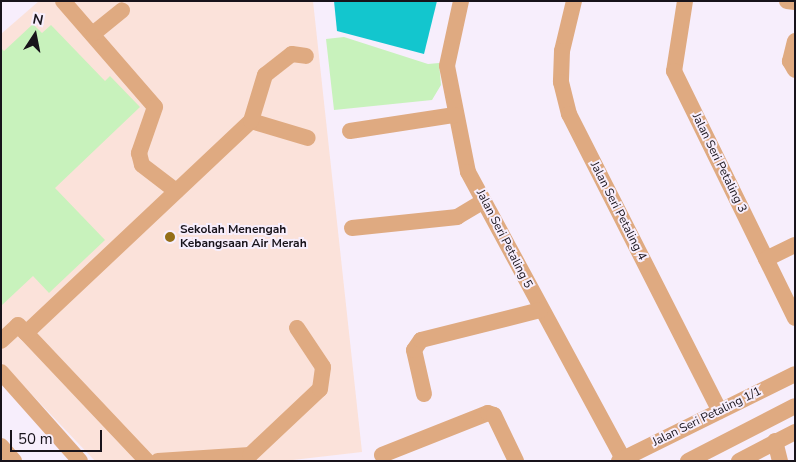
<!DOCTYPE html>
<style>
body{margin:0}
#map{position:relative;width:796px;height:462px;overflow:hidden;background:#f7eefc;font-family:"Nunito Sans",sans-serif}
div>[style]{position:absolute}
.education>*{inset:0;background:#fbe2da}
.green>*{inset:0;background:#c8f2bc}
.water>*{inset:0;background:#13c6ce}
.minor>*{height:16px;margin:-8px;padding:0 8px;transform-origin:8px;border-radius:8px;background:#dfaa81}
.dots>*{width:14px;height:14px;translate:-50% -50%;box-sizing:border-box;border:2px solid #f7eefc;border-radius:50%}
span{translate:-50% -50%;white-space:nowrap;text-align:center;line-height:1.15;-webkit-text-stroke:4px #f7eefc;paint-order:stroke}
.street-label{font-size:12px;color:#18131b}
.poi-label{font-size:12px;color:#18131b;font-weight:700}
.left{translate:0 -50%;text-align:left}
.frame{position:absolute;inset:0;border:2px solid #18131b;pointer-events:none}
.north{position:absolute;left:10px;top:10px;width:50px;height:50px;-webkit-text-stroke:4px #f7eefc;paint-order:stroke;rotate:11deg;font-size:14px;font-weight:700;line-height:20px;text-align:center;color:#18131b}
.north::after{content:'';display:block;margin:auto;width:18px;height:22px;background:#18131b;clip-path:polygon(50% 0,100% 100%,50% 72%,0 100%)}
.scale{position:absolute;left:10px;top:430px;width:92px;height:22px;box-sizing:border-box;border:2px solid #18131b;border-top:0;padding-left:6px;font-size:15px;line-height:18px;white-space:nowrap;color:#18131b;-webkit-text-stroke:4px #f7eefc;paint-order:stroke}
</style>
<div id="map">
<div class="education">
<i style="clip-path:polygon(39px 1px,313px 1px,362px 452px,284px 461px,95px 461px,1px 362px,1px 34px)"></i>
</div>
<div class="green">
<i style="clip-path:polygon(33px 24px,42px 33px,51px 25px,105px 81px,110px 76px,140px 107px,55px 188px,105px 240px,49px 293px,33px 276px,1px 306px,1px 48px,4px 51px)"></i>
<i style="clip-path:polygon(344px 37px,428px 64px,439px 63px,441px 85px,432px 100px,334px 110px,326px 39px)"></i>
</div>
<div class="water">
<i style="clip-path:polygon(334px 1px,437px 1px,424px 54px,337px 31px)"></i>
</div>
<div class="minor">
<i style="left:63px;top:1px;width:140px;rotate:49deg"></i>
<i style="left:155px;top:107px;width:49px;rotate:109.2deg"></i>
<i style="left:139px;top:153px;width:12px;rotate:76deg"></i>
<i style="left:142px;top:165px;width:43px;rotate:37.4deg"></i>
<i style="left:461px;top:1px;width:66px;rotate:102.2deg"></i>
<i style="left:447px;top:66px;width:108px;rotate:78.8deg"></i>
<i style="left:468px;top:172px;width:326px;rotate:61.6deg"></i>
<i style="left:574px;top:1px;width:51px;rotate:103.5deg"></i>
<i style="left:562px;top:51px;width:31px;rotate:92deg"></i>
<i style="left:561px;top:82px;width:33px;rotate:76deg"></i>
<i style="left:569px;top:114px;width:333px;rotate:63.1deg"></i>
<i style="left:685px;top:1px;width:71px;rotate:98.9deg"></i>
<i style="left:674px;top:71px;width:275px;rotate:63.9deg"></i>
<i style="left:787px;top:1px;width:8px;rotate:7deg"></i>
<i style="left:94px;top:33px;width:36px;rotate:-39deg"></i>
<i style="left:795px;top:41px;width:21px;rotate:104deg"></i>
<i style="left:790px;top:61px;width:10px;rotate:61deg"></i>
<i style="left:251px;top:121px;width:59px;rotate:16.6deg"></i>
<i style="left:350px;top:131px;width:106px;rotate:-8.7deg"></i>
<i style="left:352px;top:228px;width:106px;rotate:-6deg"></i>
<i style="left:457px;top:217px;width:31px;rotate:-31deg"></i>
<i style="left:766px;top:259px;width:32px;rotate:-26deg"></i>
<i style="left:26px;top:333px;width:176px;rotate:46.6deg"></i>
<i style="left:1px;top:341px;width:23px;rotate:-43deg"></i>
<i style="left:18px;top:325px;width:11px;rotate:45deg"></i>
<i style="left:26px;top:333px;width:309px;rotate:-43.3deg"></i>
<i style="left:251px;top:121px;width:48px;rotate:-73.1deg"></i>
<i style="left:265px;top:75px;width:34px;rotate:-38deg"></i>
<i style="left:292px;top:54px;width:14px;rotate:8deg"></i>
<i style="left:1px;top:372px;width:119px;rotate:48.4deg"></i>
<i style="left:424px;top:394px;width:45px;rotate:-102.8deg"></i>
<i style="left:414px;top:350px;width:12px;rotate:-55deg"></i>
<i style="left:421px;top:340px;width:123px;rotate:-14.1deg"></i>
<i style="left:775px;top:441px;width:21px;rotate:76deg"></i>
<i style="left:1px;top:446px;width:20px;rotate:49deg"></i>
<i style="left:382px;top:455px;width:114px;rotate:-21.6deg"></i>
<i style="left:488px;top:413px;width:6px;rotate:18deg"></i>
<i style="left:494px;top:415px;width:51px;rotate:64.4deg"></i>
<i style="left:158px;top:461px;width:92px;rotate:-3.7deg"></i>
<i style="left:250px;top:455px;width:96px;rotate:-43.3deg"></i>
<i style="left:320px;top:389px;width:22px;rotate:-82deg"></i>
<i style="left:323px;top:367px;width:47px;rotate:-123.7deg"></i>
<i style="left:619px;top:461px;width:196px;rotate:-26.3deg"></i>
<i style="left:688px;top:461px;width:120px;rotate:-27.2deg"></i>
<i style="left:739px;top:461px;width:63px;rotate:-27.4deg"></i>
</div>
<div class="dots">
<i style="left:170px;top:237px;background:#946e17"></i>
</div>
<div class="street-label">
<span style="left:719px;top:163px;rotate:64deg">Jalan Seri Petaling 3</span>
<span style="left:618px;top:211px;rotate:63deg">Jalan Seri Petaling 4</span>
<span style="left:504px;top:239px;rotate:63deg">Jalan Seri Petaling 5</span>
<span style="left:707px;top:417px;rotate:-26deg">Jalan Seri Petaling 1/1</span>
</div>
<div class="poi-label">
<span class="left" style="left:180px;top:237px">Sekolah Menengah<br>Kebangsaan Air Merah</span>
</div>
<div class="frame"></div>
<div class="north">N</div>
<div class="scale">50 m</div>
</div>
